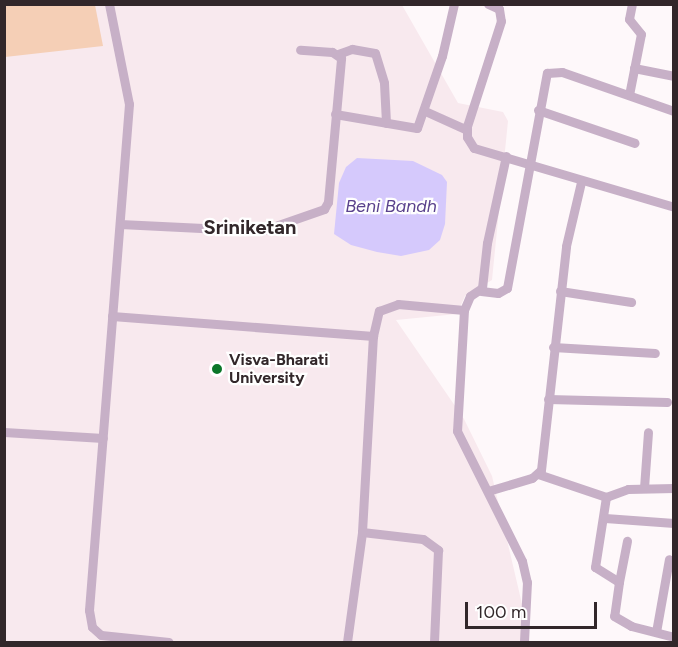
<!DOCTYPE html>
<style>
body{margin:0}
#map{position:relative;width:678px;height:647px;overflow:hidden;background:#fef8fa;font-family:Figtree,sans-serif}
div>[style]{position:absolute}
.built>*{inset:0;background:#f8e9ee}
.green>*{inset:0;background:#f5cfb6}
.water>*{inset:0;background:#d5c9fc}
.minor>*{height:9px;margin:-4.5px;padding:0 4.5px;transform-origin:4.5px;border-radius:4.5px;background:#c7b0c7}
.dots>*{width:16px;height:16px;translate:-50% -50%;box-sizing:border-box;border:3px solid #fff;border-radius:50%}
span{translate:-50% -50%;white-space:nowrap;text-align:center;line-height:1.15;-webkit-text-stroke:4.5px #fff;paint-order:stroke}
.poi-label{font-size:16px;color:#32272a;font-weight:700}
.left{translate:0 -50%;text-align:left}
.water-label{font-size:18px;color:#5a428d;font-style:italic}
.quarter-label{font-size:20px;color:#32272a;font-weight:700}
.frame{position:absolute;inset:0;border:6px solid #32272a;pointer-events:none}
.scale{position:absolute;left:465px;top:602px;width:132px;height:27px;box-sizing:border-box;border:3px solid #32272a;border-top:0;padding-left:8px;font-size:18px;line-height:21px;white-space:nowrap;color:#32272a;-webkit-text-stroke:4px #fff;paint-order:stroke}
</style>
<div id="map">
<div class="built">
<i style="clip-path:polygon(4px 5px,402px 5px,458px 103px,503px 112px,508px 121px,492px 280px,465px 296px,457px 314px,396px 320px,464px 419px,492px 476px,522px 604px,527px 642px,5px 642px)"></i>
</div>
<div class="green">
<i style="clip-path:polygon(4px 5px,95px 5px,103px 46px,5px 57px)"></i>
</div>
<div class="water">
<i style="clip-path:polygon(357px 158px,413px 161px,442px 175px,447px 182px,445px 224px,440px 240px,429px 250px,401px 256px,377px 252px,351px 245px,334px 234px,339px 183px,346px 167px)"></i>
</div>
<div class="minor">
<i style="left:109px;top:4px;width:102px;rotate:78.7deg"></i>
<i style="left:129px;top:104px;width:508px;rotate:94.52deg"></i>
<i style="left:89px;top:610px;width:17px;rotate:80deg"></i>
<i style="left:92px;top:627px;width:12px;rotate:42deg"></i>
<i style="left:101px;top:635px;width:68px;rotate:5.9deg"></i>
<i style="left:488px;top:4px;width:12px;rotate:24deg"></i>
<i style="left:499px;top:9px;width:12px;rotate:81deg"></i>
<i style="left:501px;top:21px;width:110px;rotate:107.9deg"></i>
<i style="left:467px;top:126px;width:11px;rotate:90deg"></i>
<i style="left:467px;top:137px;width:13px;rotate:58deg"></i>
<i style="left:474px;top:148px;width:209px;rotate:16.4deg"></i>
<i style="left:338px;top:54px;width:15px;rotate:-20deg"></i>
<i style="left:352px;top:49px;width:23px;rotate:10deg"></i>
<i style="left:375px;top:53px;width:31px;rotate:73deg"></i>
<i style="left:384px;top:83px;width:40px;rotate:87.1deg"></i>
<i style="left:634px;top:68px;width:41px;rotate:11.3deg"></i>
<i style="left:629px;top:95px;width:62px;rotate:-78.9deg"></i>
<i style="left:641px;top:34px;width:19px;rotate:-129deg"></i>
<i style="left:629px;top:19px;width:15px;rotate:-79deg"></i>
<i style="left:538px;top:110px;width:102px;rotate:18.8deg"></i>
<i style="left:425px;top:111px;width:46px;rotate:24.3deg"></i>
<i style="left:335px;top:114px;width:83px;rotate:9.7deg"></i>
<i style="left:417px;top:128px;width:76px;rotate:-70.9deg"></i>
<i style="left:442px;top:56px;width:53px;rotate:-77deg"></i>
<i style="left:120px;top:224px;width:141px;rotate:2.8deg"></i>
<i style="left:261px;top:231px;width:67px;rotate:-19.2deg"></i>
<i style="left:324px;top:209px;width:8px;rotate:-60deg"></i>
<i style="left:328px;top:202px;width:145px;rotate:-84.8deg"></i>
<i style="left:341px;top:58px;width:11px;rotate:-146deg"></i>
<i style="left:332px;top:52px;width:32px;rotate:-176deg"></i>
<i style="left:481px;top:291px;width:17px;rotate:7deg"></i>
<i style="left:498px;top:293px;width:10px;rotate:-29deg"></i>
<i style="left:507px;top:288px;width:219px;rotate:-79.5deg"></i>
<i style="left:547px;top:73px;width:15px;rotate:-4deg"></i>
<i style="left:562px;top:72px;width:119px;rotate:19.2deg"></i>
<i style="left:560px;top:291px;width:72px;rotate:8.8deg"></i>
<i style="left:464px;top:310px;width:15px;rotate:-67deg"></i>
<i style="left:470px;top:296px;width:14px;rotate:-34deg"></i>
<i style="left:482px;top:288px;width:45px;rotate:-83.7deg"></i>
<i style="left:487px;top:243px;width:89px;rotate:-77.7deg"></i>
<i style="left:112px;top:316px;width:262px;rotate:4.4deg"></i>
<i style="left:553px;top:347px;width:102px;rotate:3.4deg"></i>
<i style="left:548px;top:399px;width:119px;rotate:1.4deg"></i>
<i style="left:4px;top:432px;width:99px;rotate:3.5deg"></i>
<i style="left:538px;top:474px;width:72px;rotate:18.7deg"></i>
<i style="left:606px;top:497px;width:71px;rotate:98.9deg"></i>
<i style="left:595px;top:567px;width:28px;rotate:32deg"></i>
<i style="left:619px;top:582px;width:34px;rotate:98deg"></i>
<i style="left:614px;top:616px;width:20px;rotate:30deg"></i>
<i style="left:631px;top:626px;width:44px;rotate:14.3deg"></i>
<i style="left:644px;top:488px;width:56px;rotate:-85.9deg"></i>
<i style="left:488px;top:491px;width:46px;rotate:-16.5deg"></i>
<i style="left:532px;top:478px;width:12px;rotate:-42deg"></i>
<i style="left:541px;top:470px;width:225px;rotate:-83.6deg"></i>
<i style="left:566px;top:246px;width:66px;rotate:-76.8deg"></i>
<i style="left:606px;top:497px;width:23px;rotate:-20deg"></i>
<i style="left:628px;top:489px;width:46px;rotate:-1.2deg"></i>
<i style="left:605px;top:518px;width:69px;rotate:4.1deg"></i>
<i style="left:362px;top:532px;width:61px;rotate:6.5deg"></i>
<i style="left:423px;top:539px;width:19px;rotate:36deg"></i>
<i style="left:438px;top:550px;width:92px;rotate:92.5deg"></i>
<i style="left:619px;top:582px;width:42px;rotate:-79deg"></i>
<i style="left:656px;top:632px;width:74px;rotate:-79.9deg"></i>
<i style="left:347px;top:642px;width:111px;rotate:-82.2deg"></i>
<i style="left:362px;top:532px;width:196px;rotate:-86.8deg"></i>
<i style="left:373px;top:336px;width:26px;rotate:-77deg"></i>
<i style="left:379px;top:311px;width:20px;rotate:-20deg"></i>
<i style="left:398px;top:304px;width:66px;rotate:5.2deg"></i>
<i style="left:464px;top:310px;width:121px;rotate:93.3deg"></i>
<i style="left:457px;top:431px;width:145px;rotate:63.4deg"></i>
<i style="left:522px;top:561px;width:22px;rotate:77deg"></i>
<i style="left:527px;top:582px;width:60px;rotate:92.9deg"></i>
</div>
<div class="dots">
<i style="left:217px;top:369px;background:#0b7629"></i>
</div>
<div class="poi-label">
<span class="left" style="left:229px;top:369px">Visva-Bharati<br>University</span>
</div>
<div class="water-label">
<span style="left:391px;top:206px">Beni Bandh</span>
</div>
<div class="quarter-label">
<span style="left:250px;top:227px">Sriniketan</span>
</div>
<div class="frame"></div>
<div class="scale">100 m</div>
</div>
